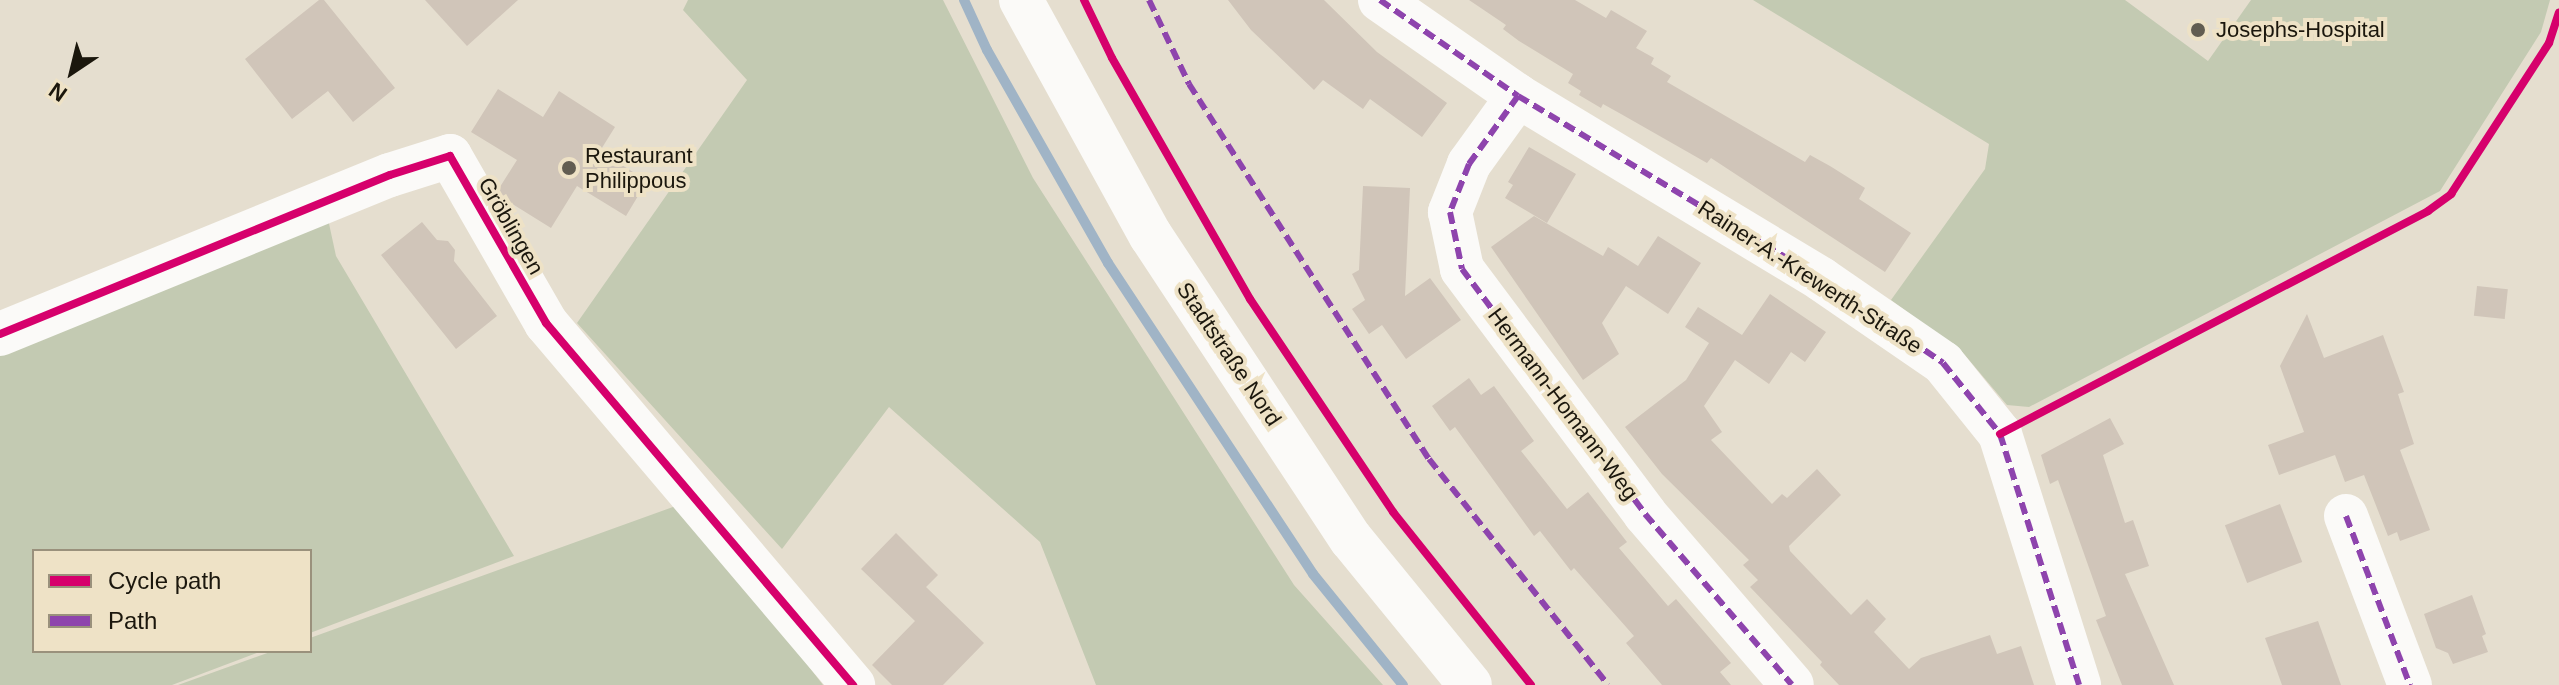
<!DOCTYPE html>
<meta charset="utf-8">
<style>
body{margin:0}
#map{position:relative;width:2559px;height:685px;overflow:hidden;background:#e5decf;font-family:Helvetica,sans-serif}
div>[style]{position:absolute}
.green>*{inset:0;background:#c3cab2}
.stream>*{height:10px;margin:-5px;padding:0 5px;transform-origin:5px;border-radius:5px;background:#a0b4c6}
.building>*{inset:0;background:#d0c5b9;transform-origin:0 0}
.minor>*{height:44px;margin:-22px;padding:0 22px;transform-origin:22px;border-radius:22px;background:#fbfaf8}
.major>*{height:44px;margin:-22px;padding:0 22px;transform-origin:22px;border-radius:22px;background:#fbfaf8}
.quiet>*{height:6px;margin-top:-3px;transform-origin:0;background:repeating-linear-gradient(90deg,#8e44ad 0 12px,transparent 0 18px)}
.cycleway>*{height:8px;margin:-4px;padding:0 4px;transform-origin:4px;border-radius:4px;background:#d6006c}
.dots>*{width:22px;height:22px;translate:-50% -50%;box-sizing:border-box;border:4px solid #eee2c6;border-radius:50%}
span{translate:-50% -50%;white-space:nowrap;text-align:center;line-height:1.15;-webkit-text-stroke:8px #eee2c6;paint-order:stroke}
.poi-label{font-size:22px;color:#1b170d}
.left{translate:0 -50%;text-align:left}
.street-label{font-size:22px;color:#1b170d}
.legend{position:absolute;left:32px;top:549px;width:280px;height:104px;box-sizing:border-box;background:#eee2c6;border:2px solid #9a917c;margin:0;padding:10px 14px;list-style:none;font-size:24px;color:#1b170d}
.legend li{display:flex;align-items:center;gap:16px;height:40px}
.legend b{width:40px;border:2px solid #9a917c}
.north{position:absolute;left:32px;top:32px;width:80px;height:80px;-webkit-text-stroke:6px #eee2c6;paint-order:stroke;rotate:215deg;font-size:22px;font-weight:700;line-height:32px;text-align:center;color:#1b170d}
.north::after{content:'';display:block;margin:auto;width:28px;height:36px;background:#1b170d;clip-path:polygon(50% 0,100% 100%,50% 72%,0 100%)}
</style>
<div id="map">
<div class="green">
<i style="clip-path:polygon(688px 0,943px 0,1033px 178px,1101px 284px,1294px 585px,1383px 685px,1096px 685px,1040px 542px,889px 407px,782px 549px,577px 323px,747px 80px,683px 10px)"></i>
<i style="clip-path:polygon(1753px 0,2125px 0,2208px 61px,2251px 0,2550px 0,2541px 32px,2440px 191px,2029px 407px,2007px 405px,1964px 354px,1891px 300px,1985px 169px,1989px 144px)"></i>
<i style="clip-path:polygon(328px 219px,336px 256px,514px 556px,310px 633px,310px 551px,34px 551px,34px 651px,262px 651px,172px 685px,0 685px,0 346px)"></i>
<i style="clip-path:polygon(684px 503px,823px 685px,178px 685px,273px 651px,310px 651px,310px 638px)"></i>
</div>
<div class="stream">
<i style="left:964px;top:0;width:55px;rotate:65.3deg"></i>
<i style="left:987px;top:50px;width:245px;rotate:60.4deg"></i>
<i style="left:1108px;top:263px;width:372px;rotate:56.6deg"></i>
<i style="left:1313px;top:574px;width:143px;rotate:51deg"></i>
</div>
<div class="building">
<i style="clip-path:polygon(319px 0,324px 0,395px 88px,353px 122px,328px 91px,292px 119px,245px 59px)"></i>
<i style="clip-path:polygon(425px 0,518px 0,467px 46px)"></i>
<i style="clip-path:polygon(1228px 0,1324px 0,1377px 52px,1447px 103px,1422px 137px,1370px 99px,1363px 109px,1323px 80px,1314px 90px,1251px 30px)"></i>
<i style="clip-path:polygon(1469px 0,1575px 0,1606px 18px,1611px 10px,1647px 31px,1636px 48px,1654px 58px,1651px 64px,1671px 76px,1667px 82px,1805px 162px,1810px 155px,1830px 166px,1865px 188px,1859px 199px,1911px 233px,1885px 272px,1711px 158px,1707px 163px,1621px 114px,1603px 104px,1601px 108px,1579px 95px,1581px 91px,1568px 83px,1573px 74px,1519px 41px,1503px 29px,1506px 25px)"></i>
<i style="clip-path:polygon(498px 89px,543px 117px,559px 91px,615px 127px,600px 151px,647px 181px,626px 216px,577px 186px,551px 228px,503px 198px,498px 190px,517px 160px,471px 132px)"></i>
<i style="clip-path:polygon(1529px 147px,1576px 174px,1547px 223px,1505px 198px,1513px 185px,1508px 182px)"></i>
<i style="clip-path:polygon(1363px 186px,1410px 188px,1405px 296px,1430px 278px,1461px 320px,1406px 359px,1382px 325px,1369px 334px,1352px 309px,1365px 300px,1352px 274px,1359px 270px)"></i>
<i style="clip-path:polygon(1534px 216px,1603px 256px,1608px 247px,1638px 266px,1658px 236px,1701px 263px,1668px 314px,1626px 286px,1602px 323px,1619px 354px,1583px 380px,1491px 247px)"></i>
<i style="clip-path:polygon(422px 222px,437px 240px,448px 241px,455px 250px,454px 261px,497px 316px,456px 349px,381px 255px)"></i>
<i style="left:2477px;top:286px;width:31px;height:30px;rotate:6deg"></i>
<i style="clip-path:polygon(1770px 294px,1826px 332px,1805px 362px,1791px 352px,1769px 384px,1735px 360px,1704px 406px,1722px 432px,1711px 440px,1772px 504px,1782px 494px,1787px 498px,1817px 469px,1841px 495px,1789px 546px,1790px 551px,1851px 615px,1867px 599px,1886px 619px,1874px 632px,1909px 669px,1921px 658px,1990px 635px,1997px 654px,2021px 646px,2034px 685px,1839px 685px,1820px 665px,1822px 662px,1750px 587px,1758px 580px,1743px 565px,1749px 560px,1662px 474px,1625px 427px,1686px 380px,1709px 343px,1685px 327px,1698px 307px,1742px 335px)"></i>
<i style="clip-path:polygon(2307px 314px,2324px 358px,2383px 335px,2404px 392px,2398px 394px,2414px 444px,2400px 450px,2430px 530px,2400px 541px,2397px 532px,2388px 536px,2364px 475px,2345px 482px,2335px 455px,2279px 475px,2268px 445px,2304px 432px,2280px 366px)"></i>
<i style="clip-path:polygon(1469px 378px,1481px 395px,1494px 386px,1534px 441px,1521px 451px,1567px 509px,1588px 492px,1627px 542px,1619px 548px,1668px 606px,1676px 599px,1731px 663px,1720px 672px,1731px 685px,1662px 685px,1626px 643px,1634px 636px,1574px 568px,1571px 571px,1540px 531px,1534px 536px,1455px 427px,1450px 431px,1432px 406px)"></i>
<i style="clip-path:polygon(2110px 418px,2124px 444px,2103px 455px,2125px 523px,2133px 520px,2149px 566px,2125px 574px,2174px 685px,2122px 685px,2096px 620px,2106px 616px,2058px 480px,2050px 484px,2041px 455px)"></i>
<i style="left:2280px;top:504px;width:62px;height:59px;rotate:69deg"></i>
<i style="clip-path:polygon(896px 533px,938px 575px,926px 587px,984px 643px,943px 685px,892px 685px,872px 665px,915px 621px,861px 569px)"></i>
<i style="clip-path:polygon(2472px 595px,2486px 634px,2482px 636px,2488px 652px,2453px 664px,2448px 653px,2436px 648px,2424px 614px)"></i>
<i style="clip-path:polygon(2318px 621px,2341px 685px,2282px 685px,2265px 638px)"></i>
</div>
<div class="minor">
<i style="left:1380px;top:0;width:168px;rotate:34.8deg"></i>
<i style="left:1518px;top:96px;width:354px;rotate:31.1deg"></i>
<i style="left:1821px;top:279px;width:148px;rotate:34.5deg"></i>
<i style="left:1943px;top:363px;width:91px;rotate:51.2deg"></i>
<i style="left:2000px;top:434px;width:263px;rotate:72.5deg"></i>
<i style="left:1518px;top:96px;width:84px;rotate:125.8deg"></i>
<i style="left:1469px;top:164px;width:52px;rotate:111.6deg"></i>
<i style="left:1450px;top:212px;width:58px;rotate:78.1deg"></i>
<i style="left:1462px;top:269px;width:306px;rotate:53.2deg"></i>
<i style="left:1645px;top:514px;width:225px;rotate:49.3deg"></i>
<i style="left:0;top:334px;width:421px;rotate:-22.2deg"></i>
<i style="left:390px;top:175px;width:63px;rotate:-17.6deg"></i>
<i style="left:450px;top:156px;width:193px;rotate:60.1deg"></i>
<i style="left:546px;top:323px;width:475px;rotate:49.7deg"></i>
<i style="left:2346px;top:516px;width:181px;rotate:69.3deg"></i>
</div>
<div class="major">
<i style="left:1021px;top:0;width:269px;rotate:61.2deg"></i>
<i style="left:1151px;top:236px;width:363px;rotate:56.6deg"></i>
<i style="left:1351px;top:539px;width:188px;rotate:50.8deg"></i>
</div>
<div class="quiet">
<i style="left:1149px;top:0;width:93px;rotate:64.5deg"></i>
<i style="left:1189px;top:84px;width:445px;rotate:57.4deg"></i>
<i style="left:1429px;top:459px;width:288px;rotate:51.6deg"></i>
<i style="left:1380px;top:0;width:168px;rotate:34.8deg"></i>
<i style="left:1518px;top:96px;width:354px;rotate:31.1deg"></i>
<i style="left:1821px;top:279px;width:148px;rotate:34.5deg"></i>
<i style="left:1943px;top:363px;width:91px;rotate:51.2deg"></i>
<i style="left:2000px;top:434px;width:263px;rotate:72.5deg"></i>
<i style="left:1518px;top:96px;width:84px;rotate:125.8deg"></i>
<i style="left:1469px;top:164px;width:52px;rotate:111.6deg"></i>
<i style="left:1450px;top:212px;width:58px;rotate:78.1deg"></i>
<i style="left:1462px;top:269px;width:306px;rotate:53.2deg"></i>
<i style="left:1645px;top:514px;width:225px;rotate:49.3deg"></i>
<i style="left:2346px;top:516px;width:181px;rotate:69.3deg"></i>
</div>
<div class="cycleway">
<i style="left:1084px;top:0;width:64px;rotate:64.2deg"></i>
<i style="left:1112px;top:58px;width:278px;rotate:60.2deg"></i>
<i style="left:1250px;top:299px;width:257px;rotate:56.1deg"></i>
<i style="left:1393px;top:512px;width:221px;rotate:51.4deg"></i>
<i style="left:0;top:334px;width:421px;rotate:-22.2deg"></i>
<i style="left:390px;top:175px;width:63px;rotate:-17.6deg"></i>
<i style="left:450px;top:156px;width:193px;rotate:60.1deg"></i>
<i style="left:546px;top:323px;width:475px;rotate:49.7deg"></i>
<i style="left:2000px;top:434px;width:483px;rotate:-27.5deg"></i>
<i style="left:2428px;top:211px;width:29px;rotate:-36deg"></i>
<i style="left:2451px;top:194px;width:180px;rotate:-57deg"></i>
<i style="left:2549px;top:43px;width:32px;rotate:-72deg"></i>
</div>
<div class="dots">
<i style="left:2198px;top:30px;background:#625d51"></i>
<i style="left:569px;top:168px;background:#625d51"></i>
</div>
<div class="poi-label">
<span class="left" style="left:2216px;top:30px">Josephs-Hospital</span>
<span class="left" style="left:585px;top:168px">Restaurant<br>Philippous</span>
</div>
<div class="street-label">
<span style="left:511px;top:226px;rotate:60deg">Gröblingen</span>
<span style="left:1810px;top:277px;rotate:33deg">Rainer-A.-Krewerth-Straße</span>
<span style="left:1229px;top:354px;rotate:56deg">Stadtstraße Nord</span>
<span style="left:1563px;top:404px;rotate:53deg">Hermann-Homann-Weg</span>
</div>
<ul class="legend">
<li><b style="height:10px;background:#d6006c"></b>Cycle path</li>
<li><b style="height:10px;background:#8e44ad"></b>Path</li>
</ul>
<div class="north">N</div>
</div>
